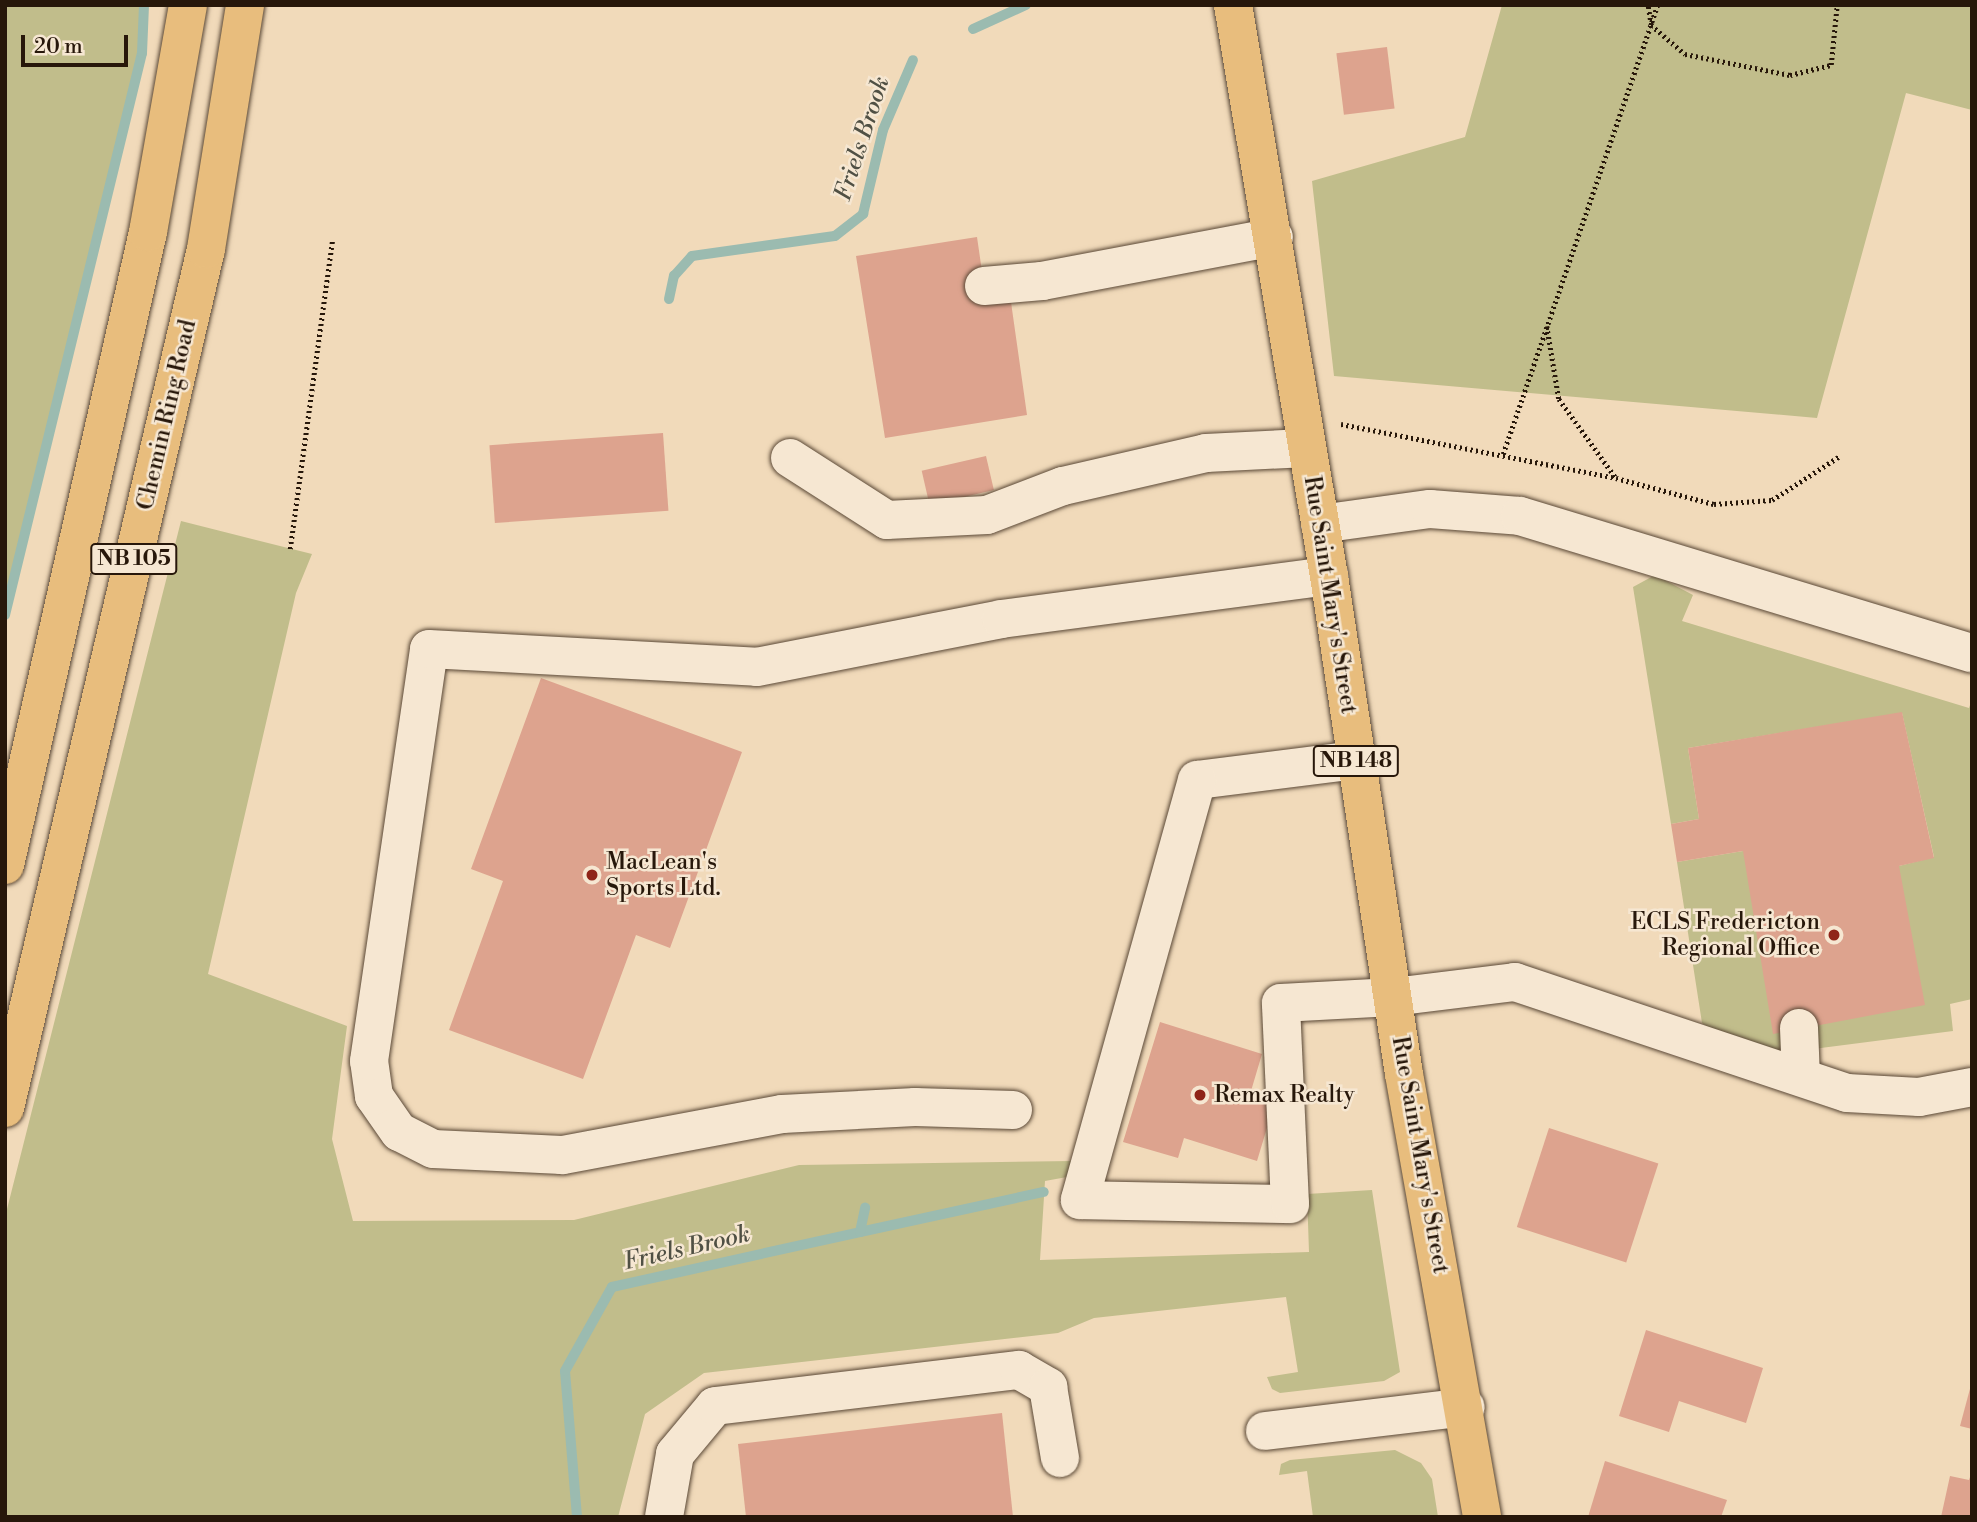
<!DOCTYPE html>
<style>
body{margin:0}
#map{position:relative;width:1977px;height:1522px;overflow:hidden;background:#f1daba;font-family:"Libre Bodoni",serif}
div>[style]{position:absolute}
.green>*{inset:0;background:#c1bd8b}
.stream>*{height:10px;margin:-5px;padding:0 5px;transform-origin:5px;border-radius:5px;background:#9bbbb0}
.building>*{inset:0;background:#dda38e;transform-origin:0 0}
.path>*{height:4.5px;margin-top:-2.25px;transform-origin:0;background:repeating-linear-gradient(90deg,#27170a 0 2px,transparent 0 5.5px)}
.roads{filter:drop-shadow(0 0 2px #5a4836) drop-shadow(0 0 2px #5a4836)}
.minor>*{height:38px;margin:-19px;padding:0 19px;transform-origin:19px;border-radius:19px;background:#f6e7d2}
.major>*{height:38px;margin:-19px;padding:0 19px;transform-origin:19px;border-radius:19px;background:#e8bd7d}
.highway>*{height:38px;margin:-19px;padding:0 19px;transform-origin:19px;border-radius:19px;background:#e8bd7d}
.dots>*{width:19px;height:19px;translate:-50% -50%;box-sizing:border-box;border:4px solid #f6e7d2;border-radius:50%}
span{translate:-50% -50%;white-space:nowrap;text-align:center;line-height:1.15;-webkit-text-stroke:5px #f6e7d2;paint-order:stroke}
.shield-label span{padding:2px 5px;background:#f6e7d2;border:2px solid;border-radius:5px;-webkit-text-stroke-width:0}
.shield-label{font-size:21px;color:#27170a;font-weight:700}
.street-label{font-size:23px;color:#27170a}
.poi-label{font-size:23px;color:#27170a}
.left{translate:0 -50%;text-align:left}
.right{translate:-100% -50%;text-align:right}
.water-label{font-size:24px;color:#505044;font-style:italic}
.frame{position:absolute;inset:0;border:7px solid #27170a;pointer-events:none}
.scale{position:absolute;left:21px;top:35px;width:107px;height:32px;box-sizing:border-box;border:4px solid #27170a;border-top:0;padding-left:9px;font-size:21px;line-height:24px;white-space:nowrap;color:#27170a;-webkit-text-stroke:5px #f6e7d2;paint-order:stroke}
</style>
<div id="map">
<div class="green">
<i style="clip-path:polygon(5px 5px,144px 5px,142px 53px,5px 615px)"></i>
<i style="clip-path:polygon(1502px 5px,1972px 5px,1972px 110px,1906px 93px,1817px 418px,1334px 376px,1312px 181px,1465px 137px)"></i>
<i style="clip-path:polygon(181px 521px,312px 554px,296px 593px,208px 974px,347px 1026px,332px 1139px,353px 1221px,574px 1220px,799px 1165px,1073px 1161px,1067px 1177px,1045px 1181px,1040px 1260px,1309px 1252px,1307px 1194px,1372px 1190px,1400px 1372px,1384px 1381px,1280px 1393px,1272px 1389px,1267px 1377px,1298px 1372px,1286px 1297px,1094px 1318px,1058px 1333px,704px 1373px,645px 1414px,618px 1517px,5px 1517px,5px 1217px)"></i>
<i style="clip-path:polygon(1655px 575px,1693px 595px,1682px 621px,1969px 708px,1972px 699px,1972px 999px,1950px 1004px,1953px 1031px,1782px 1053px,1722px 1037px,1702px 1023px,1677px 862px,1743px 851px,1899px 866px,1934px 857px,1902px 713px,1688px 748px,1699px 819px,1671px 824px,1633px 587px)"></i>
<i style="clip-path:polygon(1395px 1450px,1421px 1463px,1432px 1479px,1438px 1517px,1313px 1517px,1307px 1471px,1279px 1475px,1281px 1464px,1290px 1460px)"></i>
</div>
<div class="stream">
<i style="left:973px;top:29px;width:58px;rotate:-24.4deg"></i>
<i style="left:669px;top:299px;width:24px;rotate:-78deg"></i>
<i style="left:674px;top:276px;width:27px;rotate:-48deg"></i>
<i style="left:692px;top:256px;width:144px;rotate:-8deg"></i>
<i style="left:835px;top:236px;width:36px;rotate:-38deg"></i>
<i style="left:863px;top:214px;width:86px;rotate:-76.6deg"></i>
<i style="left:883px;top:130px;width:76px;rotate:-66.8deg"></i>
<i style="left:5px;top:615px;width:578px;rotate:-76.3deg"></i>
<i style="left:142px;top:53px;width:48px;rotate:-87.6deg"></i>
<i style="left:860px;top:1232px;width:188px;rotate:-12.3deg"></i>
<i style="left:577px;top:1517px;width:146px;rotate:-94.7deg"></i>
<i style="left:565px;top:1371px;width:96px;rotate:-60.8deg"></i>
<i style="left:612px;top:1287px;width:254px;rotate:-12.5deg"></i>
<i style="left:860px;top:1232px;width:25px;rotate:-78deg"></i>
</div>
<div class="building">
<i style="left:1387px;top:47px;width:62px;height:51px;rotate:83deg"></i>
<i style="clip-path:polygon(977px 237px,986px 299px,1010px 295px,1027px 415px,885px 438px,856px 256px)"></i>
<i style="left:663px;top:433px;width:78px;height:174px;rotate:86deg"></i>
<i style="left:986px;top:456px;width:35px;height:66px;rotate:77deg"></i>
<i style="clip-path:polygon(541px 678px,742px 752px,670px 948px,636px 935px,583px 1079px,449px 1030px,503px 881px,471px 869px)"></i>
<i style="clip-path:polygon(1902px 712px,1934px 858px,1899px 866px,1925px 1005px,1773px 1034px,1743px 851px,1677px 862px,1671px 824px,1699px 819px,1688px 748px)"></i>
<i style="clip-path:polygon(1160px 1022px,1262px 1054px,1251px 1091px,1276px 1098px,1257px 1161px,1184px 1138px,1178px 1158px,1123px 1142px)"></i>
<i style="left:1549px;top:1128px;width:115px;height:104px;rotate:18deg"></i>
<i style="clip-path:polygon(1646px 1330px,1763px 1368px,1746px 1423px,1679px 1401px,1669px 1432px,1619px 1416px)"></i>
<i style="clip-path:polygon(1971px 1385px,1972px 1385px,1972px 1429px,1960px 1426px)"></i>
<i style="clip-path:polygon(1002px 1413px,1013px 1517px,746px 1517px,738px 1444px)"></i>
<i style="clip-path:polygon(1605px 1461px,1727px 1500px,1721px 1517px,1588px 1517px)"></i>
<i style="clip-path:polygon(1972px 1471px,1972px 1517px,1941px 1517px,1950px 1476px,1969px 1480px)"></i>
</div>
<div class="path">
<i style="left:1658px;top:5px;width:21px;rotate:109deg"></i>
<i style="left:1651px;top:25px;width:45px;rotate:40.5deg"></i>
<i style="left:1685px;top:54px;width:107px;rotate:11.3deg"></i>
<i style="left:1790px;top:75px;width:42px;rotate:-13.7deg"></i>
<i style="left:1831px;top:65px;width:60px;rotate:-84.3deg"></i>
<i style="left:1547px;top:326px;width:74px;rotate:80.7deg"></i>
<i style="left:1559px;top:399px;width:97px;rotate:54.2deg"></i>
<i style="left:1341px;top:424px;width:280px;rotate:11.1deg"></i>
<i style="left:1616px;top:478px;width:101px;rotate:14.9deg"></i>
<i style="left:1714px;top:504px;width:58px;rotate:-3.9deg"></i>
<i style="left:1772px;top:500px;width:81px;rotate:-32.9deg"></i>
<i style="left:1503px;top:454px;width:454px;rotate:-71deg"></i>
<i style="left:1651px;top:25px;width:20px;rotate:-99deg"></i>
<i style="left:290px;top:549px;width:311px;rotate:-82.2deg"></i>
</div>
<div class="roads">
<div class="minor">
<i style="left:984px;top:286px;width:58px;rotate:-4.9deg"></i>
<i style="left:1042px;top:281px;width:236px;rotate:-10.7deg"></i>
<i style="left:790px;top:458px;width:115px;rotate:32.6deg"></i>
<i style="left:887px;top:520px;width:100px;rotate:-2.9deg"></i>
<i style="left:987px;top:515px;width:81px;rotate:-20.9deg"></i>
<i style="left:1063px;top:486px;width:147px;rotate:-13deg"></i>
<i style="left:1206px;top:453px;width:100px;rotate:-2.9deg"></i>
<i style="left:1320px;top:524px;width:111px;rotate:-7.8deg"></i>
<i style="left:1430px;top:509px;width:90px;rotate:4.4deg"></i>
<i style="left:1520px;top:516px;width:472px;rotate:16.9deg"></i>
<i style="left:1356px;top:760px;width:160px;rotate:172.8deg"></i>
<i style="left:1197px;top:780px;width:436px;rotate:105.6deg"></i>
<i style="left:1080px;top:1200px;width:210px;rotate:1.1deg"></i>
<i style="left:1290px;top:1204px;width:201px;rotate:-92.6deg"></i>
<i style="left:1281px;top:1003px;width:112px;rotate:-3.1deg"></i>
<i style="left:1393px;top:997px;width:123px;rotate:-7deg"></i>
<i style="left:1515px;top:982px;width:350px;rotate:18.5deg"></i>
<i style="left:1847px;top:1093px;width:72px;rotate:3.2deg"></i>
<i style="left:1919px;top:1097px;width:54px;rotate:-10.7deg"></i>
<i style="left:1799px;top:1028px;width:49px;rotate:87.7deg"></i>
<i style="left:1013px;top:1110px;width:98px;rotate:-178.2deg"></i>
<i style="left:915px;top:1107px;width:133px;rotate:177deg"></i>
<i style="left:782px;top:1114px;width:224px;rotate:169.4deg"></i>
<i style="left:562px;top:1155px;width:129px;rotate:-177.3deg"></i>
<i style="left:433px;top:1149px;width:38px;rotate:-153deg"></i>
<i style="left:399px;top:1132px;width:44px;rotate:-124.8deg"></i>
<i style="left:374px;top:1096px;width:35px;rotate:-98deg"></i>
<i style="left:369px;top:1061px;width:416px;rotate:-81.7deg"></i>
<i style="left:429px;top:649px;width:328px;rotate:3.1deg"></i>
<i style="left:757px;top:667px;width:249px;rotate:-11.1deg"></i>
<i style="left:1001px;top:619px;width:331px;rotate:-7.5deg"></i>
<i style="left:1265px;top:1431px;width:202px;rotate:-6.8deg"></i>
<i style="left:664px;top:1517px;width:64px;rotate:-80.1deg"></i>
<i style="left:675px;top:1454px;width:62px;rotate:-50.2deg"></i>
<i style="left:715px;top:1406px;width:306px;rotate:-6.8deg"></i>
<i style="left:1019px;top:1370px;width:34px;rotate:30deg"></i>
<i style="left:1048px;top:1387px;width:72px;rotate:80.4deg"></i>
</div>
<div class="major">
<i style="left:1233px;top:5px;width:579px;rotate:80.46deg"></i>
<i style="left:1329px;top:576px;width:504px;rotate:81.44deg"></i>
<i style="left:1404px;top:1074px;width:450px;rotate:80deg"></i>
</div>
<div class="highway">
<i style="left:5px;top:865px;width:649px;rotate:-77.27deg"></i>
<i style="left:148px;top:232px;width:230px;rotate:-80deg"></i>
<i style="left:5px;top:1108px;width:882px;rotate:-76.83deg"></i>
<i style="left:206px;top:249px;width:247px;rotate:-80.9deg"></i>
</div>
</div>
<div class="dots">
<i style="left:592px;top:875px;background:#8f2418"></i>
<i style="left:1834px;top:935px;background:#8f2418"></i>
<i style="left:1200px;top:1095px;background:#8f2418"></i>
</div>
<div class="shield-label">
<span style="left:134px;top:559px">NB 105</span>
<span style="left:1356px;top:761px">NB 148</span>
</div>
<div class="street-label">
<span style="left:167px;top:415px;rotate:-77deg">Chemin Ring Road</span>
<span style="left:1330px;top:595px;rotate:81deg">Rue Saint Mary's Street</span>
<span style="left:1420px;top:1155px;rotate:80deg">Rue Saint Mary's Street</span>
</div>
<div class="poi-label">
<span class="left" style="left:606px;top:875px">MacLean's<br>Sports Ltd.</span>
<span class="right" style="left:1820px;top:935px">ECLS Fredericton<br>Regional Office</span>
<span class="left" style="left:1214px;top:1095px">Remax Realty</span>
</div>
<div class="water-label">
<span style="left:863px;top:139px;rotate:-72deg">Friels Brook</span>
<span style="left:687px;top:1249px;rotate:-13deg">Friels Brook</span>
</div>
<div class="frame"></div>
<div class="scale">20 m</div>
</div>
